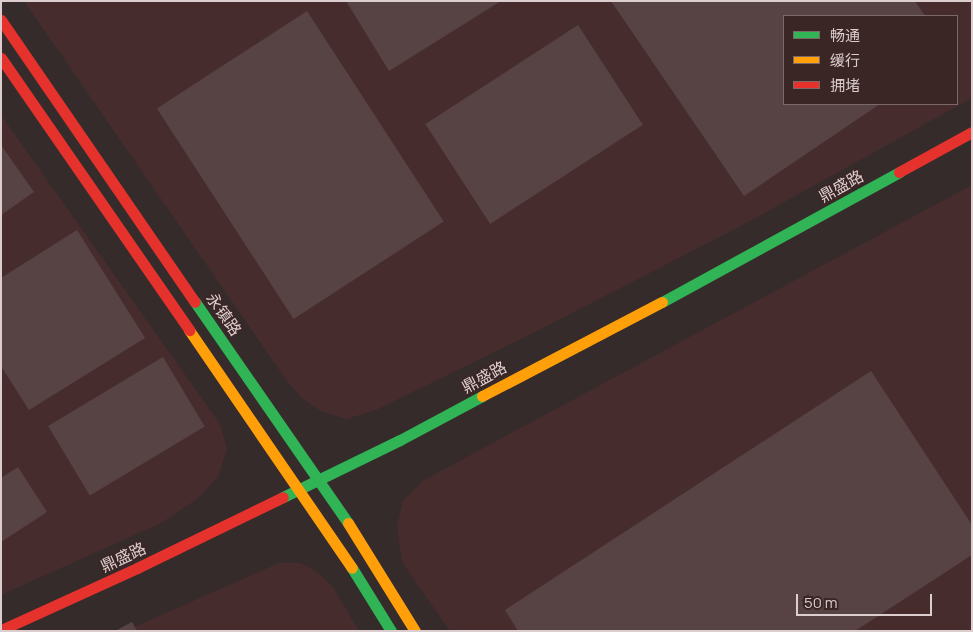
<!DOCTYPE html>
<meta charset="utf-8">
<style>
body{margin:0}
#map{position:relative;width:973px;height:632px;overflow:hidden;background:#362b2b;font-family:Manrope,"Noto Sans SC",sans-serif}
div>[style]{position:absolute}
.built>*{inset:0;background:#462c2d}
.building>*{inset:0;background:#584344;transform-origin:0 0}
.fast>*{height:11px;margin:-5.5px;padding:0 5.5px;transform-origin:5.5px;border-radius:5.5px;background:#30b455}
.slow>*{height:11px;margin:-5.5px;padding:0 5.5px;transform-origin:5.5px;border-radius:5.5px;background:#ff9f0a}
.jam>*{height:11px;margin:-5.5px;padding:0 5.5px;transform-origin:5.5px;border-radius:5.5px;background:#e5322d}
span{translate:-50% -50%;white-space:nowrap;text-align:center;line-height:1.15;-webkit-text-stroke:4px #3b2626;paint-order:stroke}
.street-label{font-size:16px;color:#dccece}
.frame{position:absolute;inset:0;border:2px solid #dccece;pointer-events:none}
.legend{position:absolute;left:783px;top:15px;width:175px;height:90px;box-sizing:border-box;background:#3b2626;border:1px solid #7b6969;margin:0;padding:6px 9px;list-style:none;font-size:15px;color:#dccece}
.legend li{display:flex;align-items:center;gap:10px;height:25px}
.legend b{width:25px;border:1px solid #7b6969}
.scale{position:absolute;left:796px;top:594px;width:136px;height:22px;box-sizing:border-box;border:2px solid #dccece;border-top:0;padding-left:6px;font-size:15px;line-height:18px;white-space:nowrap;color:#dccece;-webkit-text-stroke:4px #3b2626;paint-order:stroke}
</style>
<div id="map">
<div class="built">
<i style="clip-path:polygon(evenodd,24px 1px,972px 1px,972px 98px,739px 227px,531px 334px,376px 410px,346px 419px,321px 411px,302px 398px,287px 381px,24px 1px,784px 16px,957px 16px,957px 104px,784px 104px,784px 16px)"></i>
<i style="clip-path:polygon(1px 115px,220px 424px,227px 449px,218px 477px,197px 499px,161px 523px,1px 595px)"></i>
<i style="clip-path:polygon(972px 185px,972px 631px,450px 631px,402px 562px,397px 526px,403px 500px,424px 480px)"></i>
<i style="clip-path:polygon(279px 563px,300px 563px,316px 571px,332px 586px,359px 631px,125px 631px)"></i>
</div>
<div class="building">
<i style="clip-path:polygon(346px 1px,501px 1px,389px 71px)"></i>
<i style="clip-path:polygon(611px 1px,915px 1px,925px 16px,784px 16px,784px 104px,880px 104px,744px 196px)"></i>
<i style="left:307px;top:11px;width:251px;height:179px;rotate:57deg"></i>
<i style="left:578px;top:25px;width:119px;height:182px;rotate:57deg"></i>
<i style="clip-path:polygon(1px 145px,34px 192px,1px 215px)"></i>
<i style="clip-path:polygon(77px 230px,145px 338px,29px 410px,1px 366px,1px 278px)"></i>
<i style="left:163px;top:357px;width:81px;height:134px;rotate:59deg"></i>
<i style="clip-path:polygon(871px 371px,972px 525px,972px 555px,855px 631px,518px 631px,505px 610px)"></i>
<i style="clip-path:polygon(18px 467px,47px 512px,1px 542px,1px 478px)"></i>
<i style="clip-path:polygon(132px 622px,137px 631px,115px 631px)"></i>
</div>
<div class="fast">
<i style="left:195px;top:302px;width:269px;rotate:55.3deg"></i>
<i style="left:662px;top:302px;width:270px;rotate:-28.7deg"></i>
<i style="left:283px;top:497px;width:130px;rotate:-26deg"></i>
<i style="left:400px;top:440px;width:93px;rotate:-28.2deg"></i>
<i style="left:352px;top:568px;width:74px;rotate:58.2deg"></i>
</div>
<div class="slow">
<i style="left:189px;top:330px;width:288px;rotate:55.6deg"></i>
<i style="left:482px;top:396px;width:203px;rotate:-27.6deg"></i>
<i style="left:348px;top:523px;width:127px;rotate:58.2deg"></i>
</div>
<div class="jam">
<i style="left:1px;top:20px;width:342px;rotate:55.5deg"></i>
<i style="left:1px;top:58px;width:331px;rotate:55.3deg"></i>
<i style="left:899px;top:172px;width:83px;rotate:-28.7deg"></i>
<i style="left:1px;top:630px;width:149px;rotate:-24.5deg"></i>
<i style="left:137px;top:568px;width:162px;rotate:-25.9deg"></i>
</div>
<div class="street-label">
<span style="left:841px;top:186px;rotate:-29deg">鼎盛路</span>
<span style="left:224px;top:314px;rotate:55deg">永镇路</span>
<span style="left:484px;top:377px;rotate:-28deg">鼎盛路</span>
<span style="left:123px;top:557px;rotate:-25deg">鼎盛路</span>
</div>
<div class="frame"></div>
<ul class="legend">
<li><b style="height:6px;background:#30b455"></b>畅通</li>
<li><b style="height:6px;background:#ff9f0a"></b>缓行</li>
<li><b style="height:6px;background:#e5322d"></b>拥堵</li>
</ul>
<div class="scale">50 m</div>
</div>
